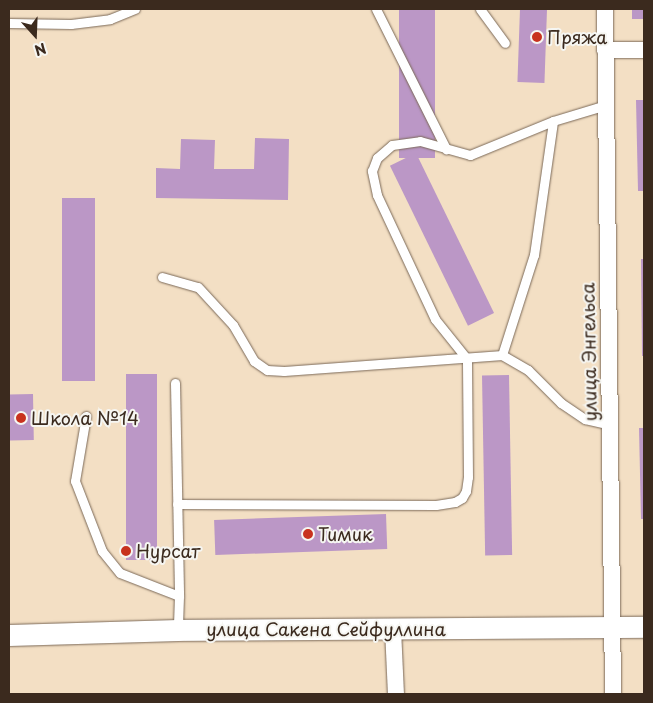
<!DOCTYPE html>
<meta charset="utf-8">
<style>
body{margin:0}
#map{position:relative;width:653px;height:703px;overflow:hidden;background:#f3dfc4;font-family:"Playpen Sans",sans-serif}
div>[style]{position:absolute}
.building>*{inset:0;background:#bb97c6;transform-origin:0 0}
.roads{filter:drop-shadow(0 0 1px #7b6958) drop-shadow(0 0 1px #7b6958)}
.service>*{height:9px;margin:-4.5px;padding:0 4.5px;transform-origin:4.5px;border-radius:4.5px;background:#fff}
.minor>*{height:16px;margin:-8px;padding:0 8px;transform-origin:8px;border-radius:8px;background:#fff}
.tertiary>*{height:21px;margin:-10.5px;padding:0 10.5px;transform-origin:10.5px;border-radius:10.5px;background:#fff}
.dots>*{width:14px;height:14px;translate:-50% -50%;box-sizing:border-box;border:2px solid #f6f6f2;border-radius:50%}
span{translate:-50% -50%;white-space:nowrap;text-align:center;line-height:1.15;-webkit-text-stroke:4px #f6f6f2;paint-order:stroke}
.poi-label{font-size:18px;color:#3b2a1e}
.left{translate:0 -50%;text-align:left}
.street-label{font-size:18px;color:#3b2a1e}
.frame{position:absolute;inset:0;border:10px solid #3b2a1e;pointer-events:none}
.north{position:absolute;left:10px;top:10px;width:50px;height:50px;-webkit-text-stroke:4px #f6f6f2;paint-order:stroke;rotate:160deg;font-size:14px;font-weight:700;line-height:20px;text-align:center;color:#3b2a1e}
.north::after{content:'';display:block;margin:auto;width:18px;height:22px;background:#3b2a1e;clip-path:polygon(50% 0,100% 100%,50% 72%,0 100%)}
</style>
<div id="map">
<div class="building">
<i style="left:399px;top:9px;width:36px;height:149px"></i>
<i style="left:520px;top:9px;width:27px;height:73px;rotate:2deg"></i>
<i style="left:632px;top:9px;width:12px;height:10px"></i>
<i style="clip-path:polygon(636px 100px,644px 100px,644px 191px,638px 191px)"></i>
<i style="clip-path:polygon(255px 138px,289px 139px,288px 200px,156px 198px,156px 168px,180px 169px,181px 139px,215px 140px,214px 169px,254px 169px)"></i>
<i style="left:416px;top:153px;width:178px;height:29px;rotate:64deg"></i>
<i style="left:62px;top:198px;width:33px;height:183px"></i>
<i style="clip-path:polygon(641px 259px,644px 259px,644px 356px,642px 356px)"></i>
<i style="left:126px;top:374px;width:31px;height:186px"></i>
<i style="left:509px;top:375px;width:180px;height:27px;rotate:89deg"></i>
<i style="left:33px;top:394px;width:46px;height:24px;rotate:89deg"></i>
<i style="clip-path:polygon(639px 428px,644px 428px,644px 519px,641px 519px)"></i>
<i style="left:386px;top:514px;width:35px;height:172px;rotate:88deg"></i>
</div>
<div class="roads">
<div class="service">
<i style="left:376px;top:9px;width:157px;rotate:63.4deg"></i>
<i style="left:480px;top:9px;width:42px;rotate:53.7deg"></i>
<i style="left:9px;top:23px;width:62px;rotate:0.9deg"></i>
<i style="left:71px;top:24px;width:39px;rotate:-7deg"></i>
<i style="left:110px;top:19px;width:27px;rotate:-22deg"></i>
<i style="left:162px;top:277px;width:37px;rotate:16deg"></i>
<i style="left:198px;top:287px;width:52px;rotate:47.4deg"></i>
<i style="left:233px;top:325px;width:42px;rotate:59.7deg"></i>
<i style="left:254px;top:361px;width:16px;rotate:35deg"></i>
<i style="left:267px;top:370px;width:17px;rotate:3deg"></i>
<i style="left:284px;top:371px;width:219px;rotate:-4.2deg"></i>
<i style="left:502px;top:355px;width:30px;rotate:30deg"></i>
<i style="left:528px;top:370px;width:47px;rotate:45deg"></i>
<i style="left:561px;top:403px;width:29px;rotate:34deg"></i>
<i style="left:585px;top:419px;width:26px;rotate:13deg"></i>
<i style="left:502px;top:355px;width:105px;rotate:-72.3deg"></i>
<i style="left:534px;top:255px;width:135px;rotate:-81.9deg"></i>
<i style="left:175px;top:383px;width:213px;rotate:88.9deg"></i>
<i style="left:86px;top:416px;width:66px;rotate:99.6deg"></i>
<i style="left:75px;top:481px;width:75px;rotate:68.9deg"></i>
<i style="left:102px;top:551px;width:28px;rotate:51deg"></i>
<i style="left:120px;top:573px;width:63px;rotate:21.3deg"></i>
<i style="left:179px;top:596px;width:34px;rotate:92deg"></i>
<i style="left:177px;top:504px;width:259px;rotate:0.2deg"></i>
<i style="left:436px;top:505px;width:19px;rotate:-9deg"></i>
<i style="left:455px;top:502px;width:8px;rotate:-30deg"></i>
<i style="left:462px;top:498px;width:8px;rotate:-60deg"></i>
<i style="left:466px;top:491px;width:14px;rotate:-82deg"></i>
<i style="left:468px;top:477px;width:118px;rotate:-90.5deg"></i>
<i style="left:467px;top:359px;width:51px;rotate:-128.7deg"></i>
<i style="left:435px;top:319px;width:137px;rotate:-115.1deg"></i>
<i style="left:377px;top:195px;width:25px;rotate:-102deg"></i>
<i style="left:372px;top:171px;width:14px;rotate:-69deg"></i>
<i style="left:377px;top:158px;width:20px;rotate:-41deg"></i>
<i style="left:392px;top:145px;width:28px;rotate:-8deg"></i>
<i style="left:420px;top:141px;width:52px;rotate:15.6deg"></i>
<i style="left:470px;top:155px;width:90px;rotate:-22.3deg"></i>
<i style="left:553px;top:121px;width:55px;rotate:-16.8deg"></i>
</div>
<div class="minor">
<i style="left:605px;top:9px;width:685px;rotate:89.33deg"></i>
<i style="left:605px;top:50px;width:39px"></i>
<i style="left:393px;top:629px;width:65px;rotate:87.4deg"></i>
</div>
<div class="tertiary">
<i style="left:9px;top:635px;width:169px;rotate:-1.7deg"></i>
<i style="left:178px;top:630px;width:466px;rotate:-0.4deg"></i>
</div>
</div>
<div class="dots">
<i style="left:537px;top:37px;background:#c8321e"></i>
<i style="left:21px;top:418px;background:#c8321e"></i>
<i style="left:308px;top:534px;background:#c8321e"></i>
<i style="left:126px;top:551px;background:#c8321e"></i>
</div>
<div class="poi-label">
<span class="left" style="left:547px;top:37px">Пряжа</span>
<span class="left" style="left:31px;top:418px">Школа №14</span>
<span class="left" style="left:318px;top:534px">Тимик</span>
<span class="left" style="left:136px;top:551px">Нурсат</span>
</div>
<div class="street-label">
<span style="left:589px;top:352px;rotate:-91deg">улица Энгельса</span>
<span style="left:326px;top:629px">улица Сакена Сейфуллина</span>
</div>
<div class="frame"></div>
<div class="north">N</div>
</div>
